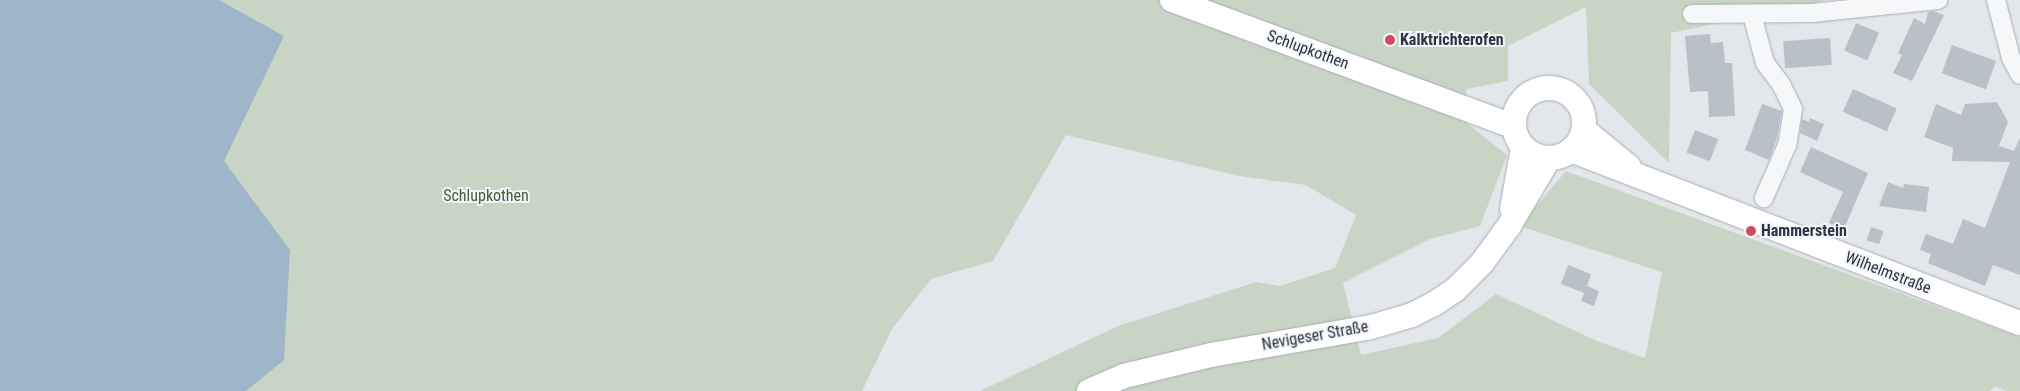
<!DOCTYPE html>
<meta charset="utf-8">
<style>
body{margin:0}
#map{position:relative;width:2020px;height:391px;overflow:hidden;background:#e3e6eb;font-family:"Roboto Condensed",sans-serif}
div>[style]{position:absolute}
.green>*{inset:0;background:#c9d5c4}
.water>*{inset:0;background:#9fb5ca}
.building>*{inset:0;background:#bac0c8;transform-origin:0 0}
.roads{filter:drop-shadow(0 0 1px #a8adb5) drop-shadow(0 0 1px #a8adb5)}
.minor>*{height:18px;margin:-9px;padding:0 9px;transform-origin:9px;border-radius:9px;background:#f6f7f9}
.secondary>*{height:24px;margin:-12px;padding:0 12px;transform-origin:12px;border-radius:12px;background:#fff}
.secondary>.ring{margin:-12px;padding:0;box-sizing:content-box;background:none;border:24px solid #fff;border-radius:50%}
.dots>*{width:14px;height:14px;translate:-50% -50%;box-sizing:border-box;border:2px solid #f3f5f8;border-radius:50%}
span{translate:-50% -50%;white-space:nowrap;text-align:center;line-height:1.15;-webkit-text-stroke:4px #f3f5f8;paint-order:stroke}
.poi-label{font-size:16px;color:#2b3443;font-weight:700}
.left{translate:0 -50%;text-align:left}
.street-label{font-size:16px;color:#2b3443}
.park-label{font-size:16px;color:#415e39}
</style>
<div id="map">
<div class="green">
<i style="clip-path:polygon(0 0,1827px 0,1671px 33px,1669px 163px,1589px 84px,1586px 7px,1508px 46px,1508px 81px,1466px 89px,1467px 123px,1507px 155px,1480px 226px,1430px 239px,1343px 283px,1361px 355px,1438px 338px,1496px 294px,1597px 341px,1645px 358px,1662px 272px,1519px 226px,1566px 171px,2020px 337px,2020px 391px,2006px 391px,1995px 386px,1990px 391px,980px 391px,1118px 326px,1256px 282px,1280px 286px,1335px 268px,1356px 215px,1306px 185px,1239px 176px,1066px 135px,993px 261px,931px 279px,892px 329px,862px 391px,0 391px)"></i>
</div>
<div class="water">
<i style="clip-path:polygon(0 0,219px 0,284px 36px,224px 161px,290px 250px,284px 360px,246px 391px,0 391px)"></i>
</div>
<div class="building">
<i style="clip-path:polygon(1933px 11px,1944px 15px,1912px 81px,1893px 73px,1902px 55px,1898px 53px,1914px 18px,1925px 24px,1928px 12px)"></i>
<i style="left:1856px;top:23px;width:25px;height:30px;rotate:23deg"></i>
<i style="clip-path:polygon(1710px 34px,1711px 43px,1723px 42px,1725px 63px,1732px 63px,1735px 116px,1709px 117px,1708px 91px,1690px 92px,1685px 36px)"></i>
<i style="left:1830px;top:38px;width:27px;height:47px;rotate:86deg"></i>
<i style="left:1952px;top:45px;width:47px;height:30px;rotate:20deg"></i>
<i style="left:1853px;top:89px;width:48px;height:25px;rotate:24deg"></i>
<i style="clip-path:polygon(1997px 102px,2008px 122px,1999px 146px,2014px 151px,2020px 138px,2020px 275px,1993px 265px,1985px 286px,1928px 263px,1931px 254px,1920px 250px,1926px 234px,1953px 244px,1963px 219px,1985px 228px,2010px 162px,1952px 161px,1953px 148px,1924px 137px,1936px 104px,1961px 115px,1965px 104px)"></i>
<i style="clip-path:polygon(1762px 104px,1782px 111px,1777px 138px,1769px 160px,1745px 150px)"></i>
<i style="clip-path:polygon(1810px 118px,1824px 124px,1817px 141px,1800px 133px,1802px 119px,1809px 122px)"></i>
<i style="left:1695px;top:130px;width:25px;height:24px;rotate:21deg"></i>
<i style="clip-path:polygon(1811px 147px,1868px 173px,1844px 229px,1829px 223px,1843px 192px,1800px 172px)"></i>
<i style="clip-path:polygon(1888px 182px,1903px 188px,1904px 184px,1929px 187px,1926px 212px,1879px 206px)"></i>
<i style="left:1871px;top:227px;width:13px;height:14px;rotate:18deg"></i>
<i style="clip-path:polygon(1568px 265px,1591px 274px,1587px 286px,1599px 291px,1594px 306px,1581px 301px,1584px 293px,1561px 284px)"></i>
</div>
<div class="roads">
<div class="minor">
<i style="left:1996px;top:0;width:60px;rotate:75.5deg"></i>
<i style="left:2011px;top:58px;width:19px;rotate:62deg"></i>
<i style="left:1692px;top:14px;width:120px;rotate:-0.5deg"></i>
<i style="left:1812px;top:13px;width:127px;rotate:-5.9deg"></i>
<i style="left:1752px;top:15px;width:50px;rotate:74.8deg"></i>
<i style="left:1765px;top:63px;width:26px;rotate:53deg"></i>
<i style="left:1781px;top:84px;width:28px;rotate:64deg"></i>
<i style="left:1793px;top:109px;width:36px;rotate:99deg"></i>
<i style="left:1787px;top:145px;width:58px;rotate:113.5deg"></i>
</div>
<div class="secondary">
<i style="left:1172px;top:0;width:364px;rotate:20.3deg"></i>
<i class="ring" style="left:1514px;top:88px;width:46px;height:46px"></i>
<i style="left:1584px;top:130px;width:58px;rotate:39.4deg"></i>
<i style="left:1571px;top:150px;width:481px;rotate:21.1deg"></i>
<i style="left:1512px;top:209px;width:63px;rotate:-79.9deg"></i>
<i style="left:1089px;top:391px;width:38px;rotate:-23deg"></i>
<i style="left:1124px;top:376px;width:89px;rotate:-13.6deg"></i>
<i style="left:1211px;top:355px;width:162px;rotate:-9.9deg"></i>
<i style="left:1371px;top:327px;width:43px;rotate:-16.3deg"></i>
<i style="left:1412px;top:315px;width:25px;rotate:-27deg"></i>
<i style="left:1434px;top:304px;width:25px;rotate:-34deg"></i>
<i style="left:1455px;top:290px;width:38px;rotate:-45deg"></i>
<i style="left:1482px;top:263px;width:46px;rotate:-53.9deg"></i>
<i style="left:1509px;top:226px;width:79px;rotate:-59.5deg"></i>
</div>
</div>
<div class="dots">
<i style="left:1390px;top:40px;background:#cc4c62"></i>
<i style="left:1751px;top:231px;background:#cc4c62"></i>
</div>
<div class="poi-label">
<span class="left" style="left:1400px;top:40px">Kalktrichterofen</span>
<span class="left" style="left:1761px;top:231px">Hammerstein</span>
</div>
<div class="street-label">
<span style="left:1308px;top:50px;rotate:20deg">Schlupkothen</span>
<span style="left:1888px;top:273px;rotate:21deg">Wilhelmstraße</span>
<span style="left:1315px;top:336px;rotate:-10deg">Nevigeser Straße</span>
</div>
<div class="park-label">
<span style="left:486px;top:196px">Schlupkothen</span>
</div>
</div>
